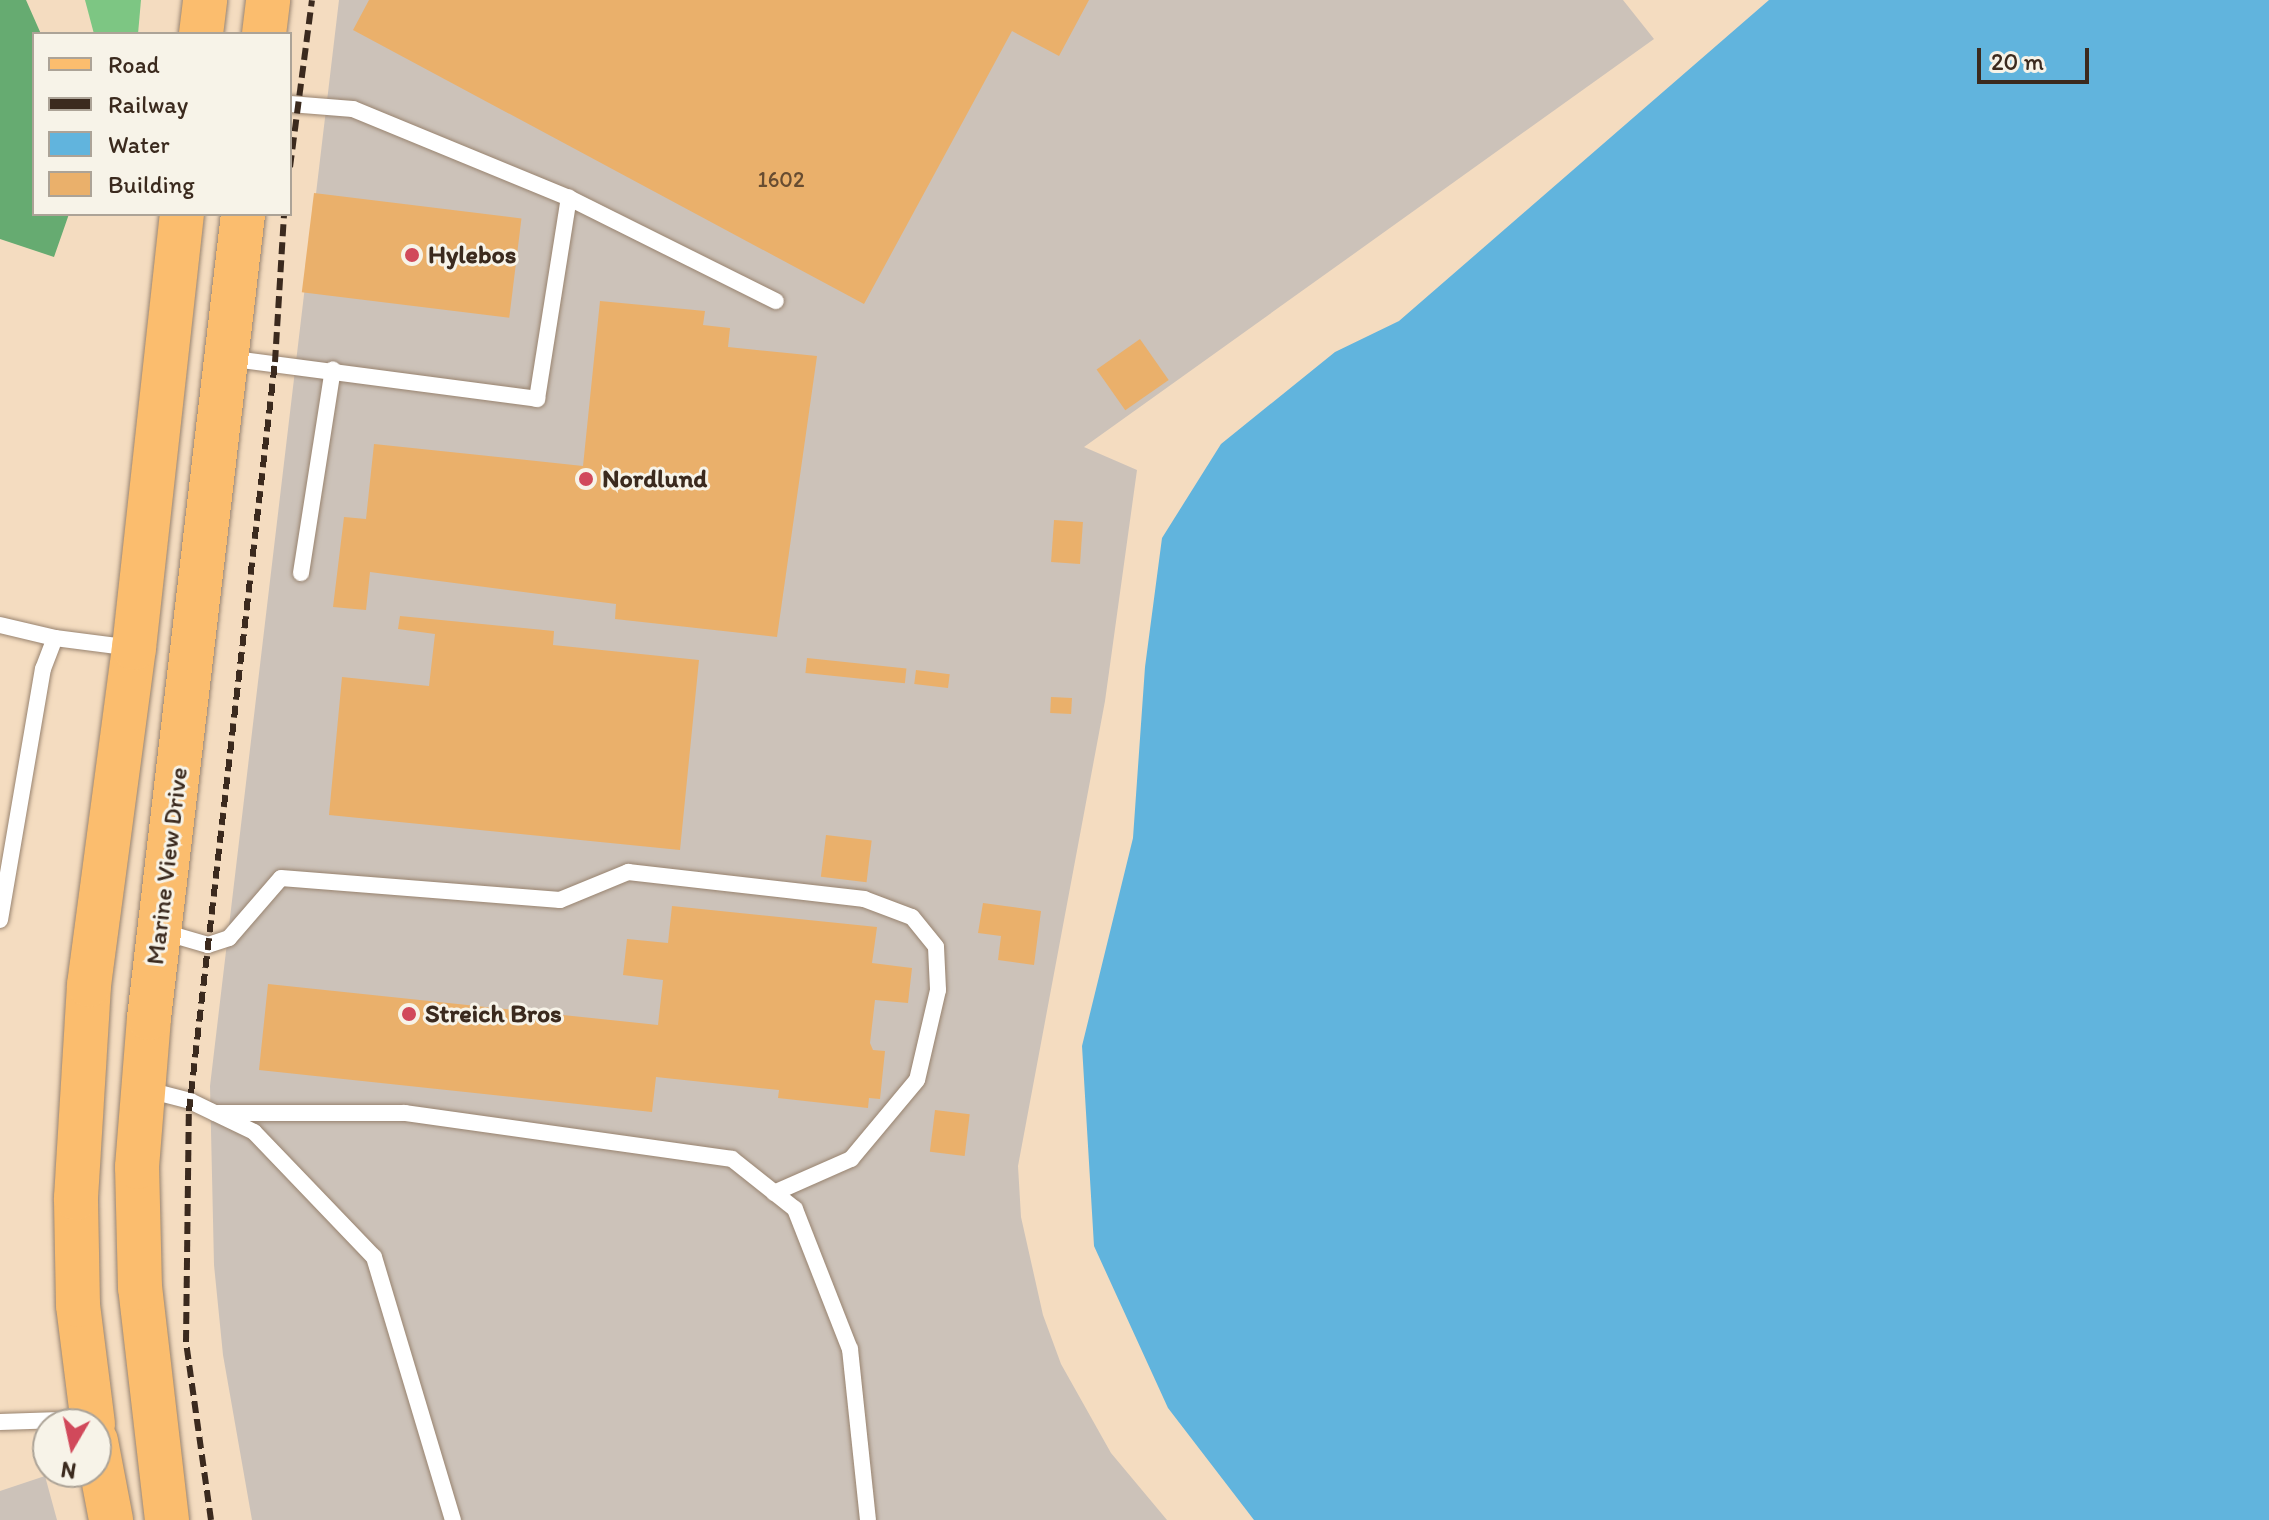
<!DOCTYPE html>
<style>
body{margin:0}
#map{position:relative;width:2269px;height:1520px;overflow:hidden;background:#f4dcc0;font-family:Itim,sans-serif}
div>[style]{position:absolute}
.industrial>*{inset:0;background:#ccc2b9}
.green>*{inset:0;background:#7dc683}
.forest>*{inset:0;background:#66ab71}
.water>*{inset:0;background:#61b4dd}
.building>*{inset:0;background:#eab06b;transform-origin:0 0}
.roads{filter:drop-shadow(0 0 2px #98836f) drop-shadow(0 0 2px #98836f)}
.service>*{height:16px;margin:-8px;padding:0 8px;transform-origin:8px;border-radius:8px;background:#fff}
.primary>*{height:44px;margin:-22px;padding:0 22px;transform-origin:22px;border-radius:22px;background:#fbbd6e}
.rail>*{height:6px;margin-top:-3px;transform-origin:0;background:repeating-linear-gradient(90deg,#3b2a1e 0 12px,transparent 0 18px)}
.dots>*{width:22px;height:22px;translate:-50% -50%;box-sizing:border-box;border:4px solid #f7f3e8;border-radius:50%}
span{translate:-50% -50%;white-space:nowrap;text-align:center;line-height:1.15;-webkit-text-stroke:6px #f7f3e8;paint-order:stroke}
.number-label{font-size:22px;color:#674c31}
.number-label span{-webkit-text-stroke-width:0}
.poi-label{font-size:26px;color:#3b2a1e;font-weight:700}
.left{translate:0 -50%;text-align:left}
.street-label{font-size:26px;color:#3b2a1e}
.legend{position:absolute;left:32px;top:32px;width:260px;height:184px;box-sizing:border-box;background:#f7f3e8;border:2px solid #aca397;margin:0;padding:10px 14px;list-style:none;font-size:24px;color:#3b2a1e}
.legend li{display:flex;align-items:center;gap:16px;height:40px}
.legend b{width:40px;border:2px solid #aca397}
.north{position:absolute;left:32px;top:1408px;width:80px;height:80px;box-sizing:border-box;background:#f7f3e8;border:2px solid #aca397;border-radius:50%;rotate:189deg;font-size:22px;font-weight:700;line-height:32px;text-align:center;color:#3b2a1e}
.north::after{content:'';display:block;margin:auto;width:28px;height:36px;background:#d1495b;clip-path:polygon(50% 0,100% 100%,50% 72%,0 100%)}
.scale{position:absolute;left:1977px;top:48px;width:112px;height:36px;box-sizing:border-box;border:4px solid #3b2a1e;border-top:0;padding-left:10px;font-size:24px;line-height:28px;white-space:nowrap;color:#3b2a1e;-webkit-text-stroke:6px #f7f3e8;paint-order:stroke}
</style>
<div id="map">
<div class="industrial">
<i style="clip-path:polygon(339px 0,1623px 0,1654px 39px,1084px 447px,1137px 470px,1105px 701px,1018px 1166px,1021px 1217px,1043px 1315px,1061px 1364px,1111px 1453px,1167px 1520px,252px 1520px,223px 1355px,214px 1265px,210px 1086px)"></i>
<i style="clip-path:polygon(45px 1476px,57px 1520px,0 1520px,0 1491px)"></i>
</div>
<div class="green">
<i style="clip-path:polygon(85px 0,141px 0,138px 34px,94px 34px)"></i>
</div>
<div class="forest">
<i style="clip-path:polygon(0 0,26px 0,41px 34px,34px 34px,34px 214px,69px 214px,54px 257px,0 239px)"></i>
</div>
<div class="water">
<i style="clip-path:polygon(1769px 0,2269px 0,2269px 1520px,1254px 1520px,1168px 1408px,1094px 1246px,1082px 1046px,1133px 838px,1145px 667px,1162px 538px,1221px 444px,1335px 352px,1399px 321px)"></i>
</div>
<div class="building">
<i style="clip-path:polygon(369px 0,1089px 0,1059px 56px,1012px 31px,864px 304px,353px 30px)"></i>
<i style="left:314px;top:193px;width:209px;height:100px;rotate:7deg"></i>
<i style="clip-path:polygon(600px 301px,705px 311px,703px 325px,730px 328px,728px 347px,817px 356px,777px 637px,615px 619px,616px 604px,370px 572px,366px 610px,333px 607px,344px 517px,366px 519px,374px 444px,583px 466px)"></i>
<i style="left:1140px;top:339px;width:50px;height:53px;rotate:55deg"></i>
<i style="left:1054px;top:520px;width:29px;height:42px;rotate:4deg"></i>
<i style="clip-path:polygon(400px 616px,554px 631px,553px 645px,699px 660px,680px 850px,329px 815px,342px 677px,429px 686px,435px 634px,398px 629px)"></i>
<i style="left:807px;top:658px;width:100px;height:15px;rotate:6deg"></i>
<i style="left:916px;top:670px;width:34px;height:14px;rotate:7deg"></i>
<i style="left:1051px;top:697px;width:21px;height:16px;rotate:3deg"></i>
<i style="left:826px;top:835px;width:46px;height:42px;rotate:7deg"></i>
<i style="clip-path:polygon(983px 903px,1041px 911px,1034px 965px,998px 960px,1001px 936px,978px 933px)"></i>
<i style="clip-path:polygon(672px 906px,877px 927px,872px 963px,912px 968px,908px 1003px,875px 1000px,870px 1043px,873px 1050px,885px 1051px,880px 1099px,869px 1098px,868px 1108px,778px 1098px,779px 1090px,656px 1077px,652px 1112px,259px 1070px,268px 984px,658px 1025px,663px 980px,623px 975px,627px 939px,668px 943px)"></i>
<i style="left:935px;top:1110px;width:35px;height:42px;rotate:7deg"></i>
</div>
<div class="roads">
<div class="service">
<i style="left:290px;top:104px;width:63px;rotate:4.5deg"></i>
<i style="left:353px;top:109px;width:234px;rotate:22.4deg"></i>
<i style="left:569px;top:198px;width:231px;rotate:26.5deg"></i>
<i style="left:227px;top:358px;width:313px;rotate:7.5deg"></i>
<i style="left:537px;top:399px;width:204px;rotate:-81deg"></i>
<i style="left:301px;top:573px;width:206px;rotate:-81.1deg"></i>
<i style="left:0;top:625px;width:57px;rotate:13.3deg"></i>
<i style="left:55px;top:638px;width:78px;rotate:7.4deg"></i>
<i style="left:0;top:920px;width:255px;rotate:-80.3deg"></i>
<i style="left:43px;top:669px;width:33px;rotate:-69deg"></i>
<i style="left:160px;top:931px;width:50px;rotate:16.3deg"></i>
<i style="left:208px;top:945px;width:22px;rotate:-18deg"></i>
<i style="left:229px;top:938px;width:79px;rotate:-49.1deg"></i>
<i style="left:281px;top:878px;width:280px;rotate:4.5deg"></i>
<i style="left:560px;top:900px;width:74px;rotate:-22.4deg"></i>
<i style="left:628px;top:872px;width:238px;rotate:6.5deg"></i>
<i style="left:864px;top:899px;width:51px;rotate:20.6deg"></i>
<i style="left:912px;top:917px;width:38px;rotate:51deg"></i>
<i style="left:936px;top:947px;width:43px;rotate:87.3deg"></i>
<i style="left:938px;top:990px;width:92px;rotate:103.1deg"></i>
<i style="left:917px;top:1080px;width:103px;rotate:129.9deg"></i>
<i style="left:851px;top:1159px;width:84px;rotate:156.2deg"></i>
<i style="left:144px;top:1089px;width:48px;rotate:14.6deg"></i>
<i style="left:190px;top:1101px;width:71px;rotate:25.8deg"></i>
<i style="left:254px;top:1132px;width:173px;rotate:46.2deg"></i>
<i style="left:374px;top:1257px;width:275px;rotate:73.3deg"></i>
<i style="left:215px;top:1113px;width:190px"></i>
<i style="left:405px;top:1113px;width:330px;rotate:8deg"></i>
<i style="left:732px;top:1159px;width:80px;rotate:38.4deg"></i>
<i style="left:795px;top:1209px;width:150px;rotate:68.6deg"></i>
<i style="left:850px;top:1349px;width:172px;rotate:84deg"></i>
<i style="left:0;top:1422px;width:90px;rotate:-1.9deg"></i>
</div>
<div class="primary">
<i style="left:201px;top:34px;width:34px;rotate:-83deg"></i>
<i style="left:264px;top:34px;width:34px;rotate:-83deg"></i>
<i style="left:93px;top:1424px;width:120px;rotate:-97.2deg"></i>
<i style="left:78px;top:1305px;width:107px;rotate:-91.1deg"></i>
<i style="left:76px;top:1198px;width:213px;rotate:-86.5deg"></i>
<i style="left:89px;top:985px;width:340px;rotate:-82.4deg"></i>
<i style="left:134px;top:648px;width:437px;rotate:-83.7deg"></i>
<i style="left:96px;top:1441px;width:80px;rotate:79.2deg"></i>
<i style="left:167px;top:1520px;width:234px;rotate:-96.6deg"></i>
<i style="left:140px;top:1288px;width:121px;rotate:-91.4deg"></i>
<i style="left:137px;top:1167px;width:149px;rotate:-85.4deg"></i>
<i style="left:149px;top:1018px;width:809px;rotate:-83.33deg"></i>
</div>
</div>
<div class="rail">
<i style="left:290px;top:167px;width:168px;rotate:-82.5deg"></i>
<i style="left:211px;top:1520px;width:180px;rotate:-98deg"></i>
<i style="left:186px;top:1342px;width:231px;rotate:-89.3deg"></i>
<i style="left:189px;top:1111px;width:754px;rotate:-83.45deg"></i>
<i style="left:275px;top:362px;width:148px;rotate:-86.5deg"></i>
</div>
<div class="dots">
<i style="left:412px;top:255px;background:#d1495b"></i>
<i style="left:586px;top:479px;background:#d1495b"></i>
<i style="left:409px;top:1014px;background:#d1495b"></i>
</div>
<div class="number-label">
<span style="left:781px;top:180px">1602</span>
</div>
<div class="poi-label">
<span class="left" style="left:428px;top:255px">Hylebos</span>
<span class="left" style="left:602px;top:479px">Nordlund</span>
<span class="left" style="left:425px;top:1014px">Streich Bros</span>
</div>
<div class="street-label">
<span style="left:167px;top:866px;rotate:-83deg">Marine View Drive</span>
</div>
<ul class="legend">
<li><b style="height:10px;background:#fbbd6e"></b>Road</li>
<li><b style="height:10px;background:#3b2a1e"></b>Railway</li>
<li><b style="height:22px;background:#61b4dd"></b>Water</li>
<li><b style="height:22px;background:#eab06b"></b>Building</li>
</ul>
<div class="north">N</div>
<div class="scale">20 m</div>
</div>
